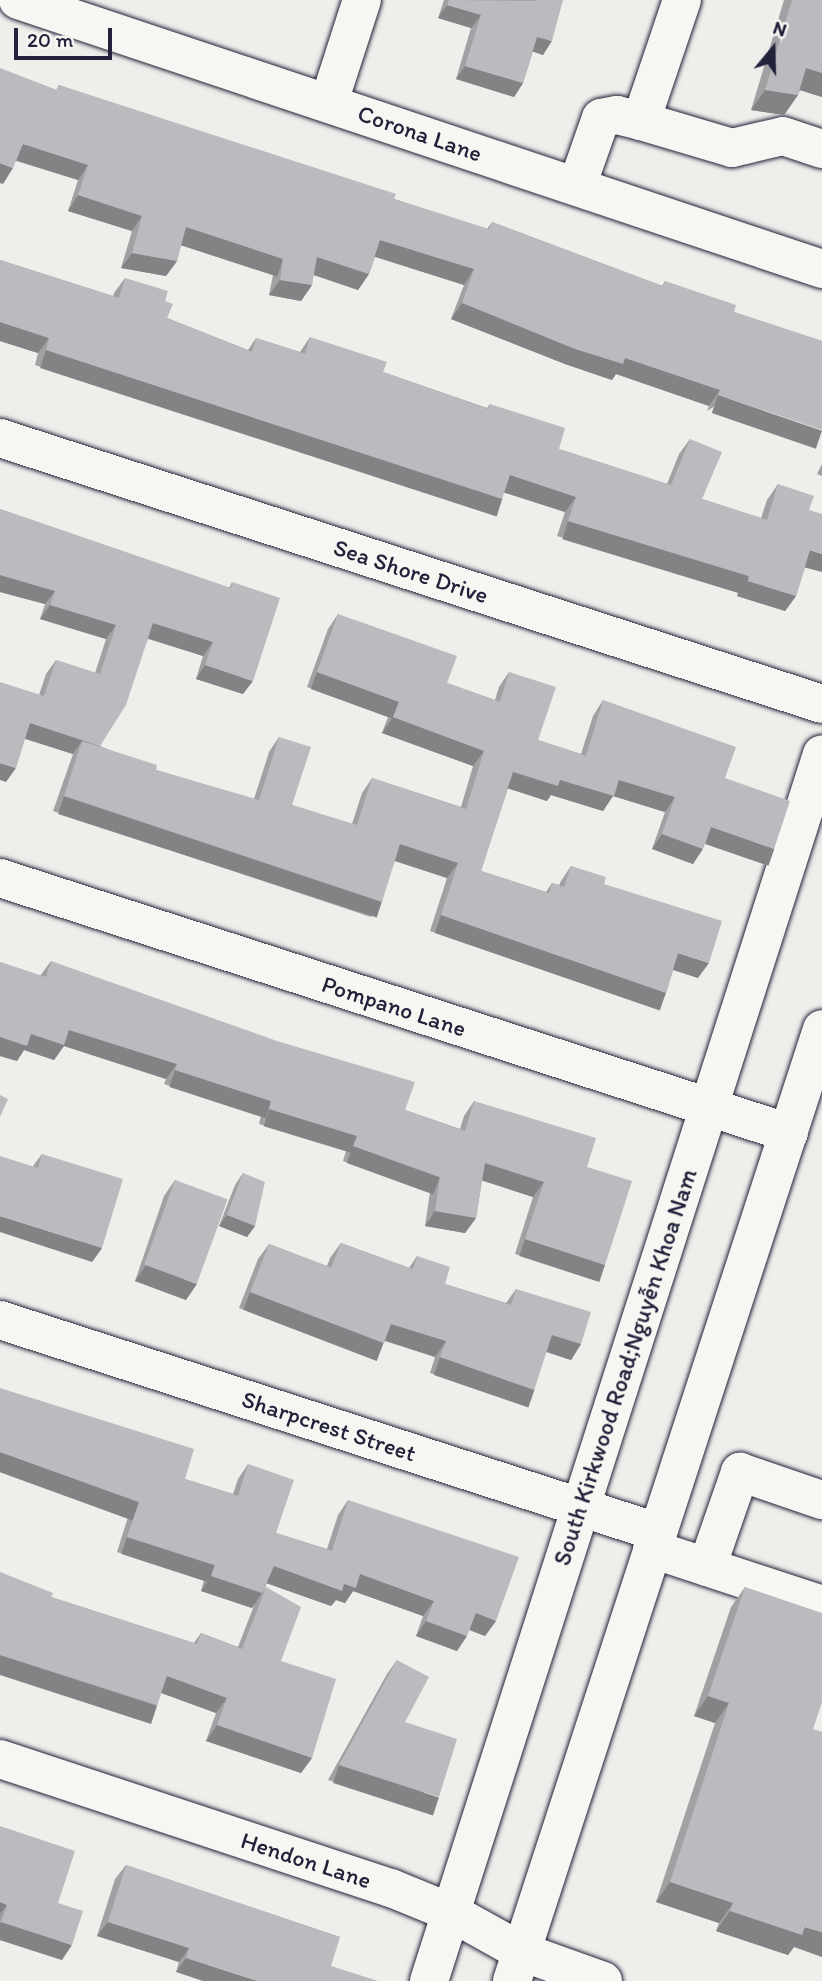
<!DOCTYPE html>
<meta charset="utf-8">
<style>
body{margin:0}
#map{position:relative;width:822px;height:1981px;overflow:hidden;background:#eeeeeb;font-family:Itim,sans-serif}
div>[style]{position:absolute}
.roads{filter:drop-shadow(0 0 2px #22223b) drop-shadow(0 0 2px #22223b)}
.minor>*{height:38px;margin:-19px;padding:0 19px;transform-origin:19px;border-radius:19px;background:#f6f6f2}
.major>*{height:38px;margin:-19px;padding:0 19px;transform-origin:19px;border-radius:19px;background:#f6f6f2}
.wall>*{inset:0;background:#a1a1a4}
.shaded-wall>*{inset:0;background:#838386;transform-origin:0 0}
.building>*{inset:0;background:#bbbbbf;transform-origin:0 0}
span{translate:-50% -50%;white-space:nowrap;text-align:center;line-height:1.15;-webkit-text-stroke:6px #f6f6f2;paint-order:stroke}
.street-label{font-size:24px;color:#22223b}
.north{position:absolute;left:738px;top:14px;width:70px;height:70px;-webkit-text-stroke:5px #f6f6f2;paint-order:stroke;rotate:19deg;font-size:19px;font-weight:700;line-height:28px;text-align:center;color:#22223b}
.north::after{content:'';display:block;margin:auto;width:24px;height:32px;background:#22223b;clip-path:polygon(50% 0,100% 100%,50% 72%,0 100%)}
.scale{position:absolute;left:14px;top:28px;width:98px;height:32px;box-sizing:border-box;border:4px solid #22223b;border-top:0;padding-left:9px;font-size:21px;line-height:24px;white-space:nowrap;color:#22223b;-webkit-text-stroke:5px #f6f6f2;paint-order:stroke}
</style>
<div id="map">
<div class="roads">
<div class="minor">
<i style="left:18px;top:0;width:848px;rotate:18.5deg"></i>
<i style="left:682px;top:0;width:128px;rotate:108.7deg"></i>
<i style="left:641px;top:121px;width:95px;rotate:16.5deg"></i>
<i style="left:732px;top:148px;width:52px;rotate:-13.2deg"></i>
<i style="left:783px;top:136px;width:41px;rotate:18.4deg"></i>
<i style="left:329px;top:102px;width:107px;rotate:-72.1deg"></i>
<i style="left:577px;top:186px;width:72px;rotate:-70.6deg"></i>
<i style="left:601px;top:118px;width:16px;rotate:-11deg"></i>
<i style="left:617px;top:115px;width:25px;rotate:14deg"></i>
<i style="left:0;top:438px;width:864px;rotate:17.93deg"></i>
<i style="left:0;top:878px;width:829px;rotate:17.91deg"></i>
<i style="left:0;top:1320px;width:690px;rotate:17.88deg"></i>
<i style="left:652px;top:1549px;width:179px;rotate:18.2deg"></i>
<i style="left:707px;top:1567px;width:101px;rotate:-70.8deg"></i>
<i style="left:740px;top:1472px;width:87px;rotate:18.9deg"></i>
<i style="left:0;top:1759px;width:412px;rotate:18.3deg"></i>
<i style="left:391px;top:1888px;width:66px;rotate:22.3deg"></i>
<i style="left:452px;top:1913px;width:80px;rotate:29.1deg"></i>
<i style="left:522px;top:1952px;width:86px;rotate:19.7deg"></i>
</div>
<div class="major">
<i style="left:429px;top:1981px;width:1288px;rotate:-72.24deg"></i>
<i style="left:512px;top:1981px;width:1001px;rotate:-71.96deg"></i>
</div>
</div>
<div class="wall">
<i style="clip-path:polygon(444px 0,563px 0,543px 55px,533px 51px,523px 83px,514px 97px,456px 79px,471px 28px,438px 18px)"></i>
<i style="clip-path:polygon(784px 0,822px 0,822px 97px,800px 90px,798px 95px,784px 115px,751px 110px)"></i>
<i style="clip-path:polygon(59px 85px,394px 199px,487px 229px,492px 222px,662px 286px,665px 281px,734px 312px,822px 341px,707px 411px,709px 406px,616px 374px,612px 380px,565px 364px,451px 319px,464px 285px,375px 257px,369px 274px,358px 290px,313px 275px,312px 285px,301px 301px,269px 295px,273px 275px,181px 245px,177px 261px,166px 276px,121px 268px,132px 231px,68px 211px,78px 180px,16px 161px,3px 184px)"></i>
<i style="clip-path:polygon(0 260px,113px 296px,114px 293px,125px 278px,165px 301px,167px 318px,248px 350px,256px 338px,300px 352px,310px 337px,383px 372px,487px 408px,490px 404px,559px 449px,667px 484px,679px 454px,690px 439px,702px 499px,761px 518px,767px 500px,778px 484px,809px 510px,805px 567px,796px 596px,785px 611px,737px 596px,738px 592px,557px 536px,565px 512px,504px 492px,491px 514px,35px 365px,38px 353px,0 341px)"></i>
<i style="clip-path:polygon(822px 464px,822px 476px,817px 474px)"></i>
<i style="clip-path:polygon(0 509px,229px 588px,232px 582px,243px 694px,196px 679px,203px 656px,148px 639px,100px 746px,156px 770px,254px 799px,269px 752px,279px 737px,292px 805px,352px 824px,362px 793px,372px 778px,461px 807px,473px 766px,382px 733px,388px 717px,307px 687px,328px 629px,338px 614px,447px 683px,495px 700px,499px 687px,509px 672px,538px 740px,581px 754px,593px 716px,603px 700px,725px 778px,764px 864px,705px 843px,693px 864px,652px 849px,665px 812px,613px 796px,603px 811px,551px 795px,547px 801px,508px 788px,481px 871px,546px 892px,552px 883px,559px 885px,561px 881px,571px 866px,604px 884px,698px 978px,673px 970px,666px 993px,656px 1008px,430px 931px,447px 878px,395px 861px,371px 917px,53px 811px,73px 754px,25px 739px,6px 782px,39px 695px,46px 674px,56px 660px,95px 673px,106px 639px,40px 619px,45px 604px,0 592px)"></i>
<i style="clip-path:polygon(51px 961px,405px 1110px,460px 1129px,464px 1116px,474px 1101px,587px 1167px,605px 1265px,595px 1280px,515px 1254px,533px 1197px,482px 1180px,476px 1218px,465px 1233px,425px 1226px,430px 1192px,343px 1161px,346px 1151px,259px 1124px,261px 1116px,164px 1084px,166px 1079px,64px 1046px,54px 1060px,24px 1050px,17px 1061px,0 1056px,0 962px,40px 976px)"></i>
<i style="clip-path:polygon(42px 1154px,102px 1248px,92px 1262px,33px 1166px)"></i>
<i style="clip-path:polygon(243px 1173px,255px 1226px,247px 1237px,219px 1226px,235px 1185px)"></i>
<i style="clip-path:polygon(175px 1180px,186px 1300px,135px 1281px,164px 1196px)"></i>
<i style="clip-path:polygon(341px 1243px,409px 1268px,417px 1256px,445px 1284px,506px 1303px,516px 1289px,581px 1344px,571px 1360px,546px 1352px,534px 1390px,523px 1405px,430px 1373px,435px 1357px,385px 1341px,373px 1358px,239px 1308px,258px 1259px,269px 1244px,327px 1266px,330px 1258px)"></i>
<i style="clip-path:polygon(0 1388px,185px 1479px,233px 1494px,238px 1479px,248px 1464px,276px 1533px,327px 1549px,338px 1515px,348px 1500px,496px 1621px,485px 1636px,469px 1630px,457px 1651px,416px 1636px,423px 1616px,353px 1591px,345px 1603px,336px 1600px,331px 1606px,267px 1583px,263px 1592px,266px 1587px,281px 1661px,312px 1758px,301px 1773px,206px 1741px,216px 1713px,161px 1693px,157px 1705px,147px 1720px,0 1674px,0 1572px,51px 1597px,194px 1643px,201px 1633px,238px 1647px,255px 1603px,252px 1608px,201px 1591px,204px 1580px,117px 1552px,128px 1517px,0 1471px)"></i>
<i style="clip-path:polygon(745px 1587px,813px 1729px,794px 1947px,788px 1955px,716px 1931px,719px 1923px,656px 1902px,715px 1723px,694px 1716px,731px 1607px)"></i>
<i style="clip-path:polygon(397px 1660px,405px 1722px,429px 1812px,328px 1780px,387px 1674px)"></i>
<i style="clip-path:polygon(0 1826px,58px 1903px,62px 1960px,0 1940px)"></i>
<i style="clip-path:polygon(126px 1865px,340px 1937px,176px 1972px,179px 1962px,97px 1936px,115px 1879px)"></i>
</div>
<div class="shaded-wall">
<i style="clip-path:polygon(447px 5px,481px 15px,471px 28px,438px 18px)"></i>
<i style="clip-path:polygon(537px 37px,552px 41px,543px 55px,528px 50px)"></i>
<i style="clip-path:polygon(465px 66px,523px 83px,514px 97px,456px 79px)"></i>
<i style="clip-path:polygon(806px 68px,822px 73px,822px 97px,793px 88px)"></i>
<i style="clip-path:polygon(765px 90px,798px 95px,784px 115px,751px 110px)"></i>
<i style="clip-path:polygon(23px 144px,88px 165px,78px 180px,12px 159px)"></i>
<i style="clip-path:polygon(0 163px,13px 168px,3px 184px,0 183px)"></i>
<i style="clip-path:polygon(78px 195px,142px 216px,132px 231px,68px 211px)"></i>
<i style="left:186px;top:227px;width:102px;height:19px;rotate:18deg"></i>
<i style="clip-path:polygon(380px 240px,474px 269px,464px 285px,370px 255px)"></i>
<i style="clip-path:polygon(132px 253px,177px 261px,166px 276px,121px 268px)"></i>
<i style="clip-path:polygon(317px 257px,369px 274px,358px 290px,306px 272px)"></i>
<i style="clip-path:polygon(280px 280px,312px 285px,301px 301px,269px 295px)"></i>
<i style="clip-path:polygon(462px 303px,625px 358px,720px 390px,709px 406px,616px 374px,612px 380px,565px 364px,451px 319px)"></i>
<i style="clip-path:polygon(0 322px,49px 338px,38px 353px,0 341px)"></i>
<i style="left:46px;top:350px;width:480px;height:19px;rotate:18deg"></i>
<i style="left:718px;top:395px;width:110px;height:19px;rotate:19deg"></i>
<i style="clip-path:polygon(510px 475px,576px 497px,565px 512px,499px 491px)"></i>
<i style="left:568px;top:521px;width:189px;height:19px;rotate:17deg"></i>
<i style="clip-path:polygon(810px 550px,822px 554px,822px 572px,799px 566px)"></i>
<i style="clip-path:polygon(0 575px,55px 591px,45px 604px,0 592px)"></i>
<i style="clip-path:polygon(748px 581px,796px 596px,785px 611px,737px 596px)"></i>
<i style="clip-path:polygon(50px 605px,116px 625px,106px 639px,40px 619px)"></i>
<i style="clip-path:polygon(153px 623px,213px 642px,203px 656px,144px 637px)"></i>
<i style="clip-path:polygon(205px 665px,253px 681px,243px 694px,196px 679px)"></i>
<i style="left:317px;top:672px;width:87px;height:18px;rotate:20deg"></i>
<i style="clip-path:polygon(393px 717px,484px 751px,473px 766px,382px 733px)"></i>
<i style="clip-path:polygon(30px 723px,100px 746px,82px 741px,73px 754px,20px 737px)"></i>
<i style="clip-path:polygon(0 763px,16px 768px,6px 782px,0 780px)"></i>
<i style="clip-path:polygon(513px 772px,560px 780px,619px 780px,675px 797px,665px 812px,613px 796px,603px 811px,551px 795px,547px 801px,503px 787px)"></i>
<i style="left:64px;top:796px;width:335px;height:19px;rotate:18deg"></i>
<i style="left:711px;top:827px;width:67px;height:18px;rotate:19deg"></i>
<i style="clip-path:polygon(662px 834px,703px 849px,693px 864px,652px 849px)"></i>
<i style="clip-path:polygon(400px 844px,458px 863px,447px 878px,389px 859px)"></i>
<i style="left:441px;top:915px;width:238px;height:19px;rotate:19deg"></i>
<i style="clip-path:polygon(678px 953px,709px 963px,698px 978px,668px 968px)"></i>
<i style="clip-path:polygon(69px 1030px,177px 1064px,166px 1079px,64px 1046px,54px 1060px,24px 1050px,17px 1061px,0 1056px,0 1037px)"></i>
<i style="left:175px;top:1070px;width:101px;height:18px;rotate:18deg"></i>
<i style="left:269px;top:1109px;width:92px;height:18px;rotate:17deg"></i>
<i style="left:353px;top:1146px;width:92px;height:18px;rotate:20deg"></i>
<i style="clip-path:polygon(485px 1163px,544px 1182px,533px 1197px,474px 1178px)"></i>
<i style="clip-path:polygon(435px 1211px,476px 1218px,465px 1233px,425px 1226px)"></i>
<i style="clip-path:polygon(227px 1215px,255px 1226px,247px 1237px,219px 1226px)"></i>
<i style="clip-path:polygon(0 1216px,102px 1248px,92px 1262px,0 1232px)"></i>
<i style="left:525px;top:1239px;width:84px;height:18px;rotate:18deg"></i>
<i style="clip-path:polygon(146px 1265px,197px 1284px,186px 1300px,135px 1281px)"></i>
<i style="left:250px;top:1292px;width:143px;height:19px;rotate:21deg"></i>
<i style="clip-path:polygon(391px 1324px,446px 1341px,435px 1357px,380px 1339px)"></i>
<i style="clip-path:polygon(552px 1335px,581px 1344px,571px 1360px,541px 1350px)"></i>
<i style="left:440px;top:1357px;width:100px;height:19px;rotate:19deg"></i>
<i style="left:0;top:1452px;width:148px;height:19px;rotate:20deg"></i>
<i style="left:127px;top:1537px;width:92px;height:18px;rotate:18deg"></i>
<i style="clip-path:polygon(274px 1566px,344px 1584px,360px 1574px,434px 1601px,423px 1616px,353px 1591px,345px 1603px,336px 1600px,331px 1606px,263px 1582px)"></i>
<i style="clip-path:polygon(211px 1576px,262px 1593px,252px 1608px,201px 1591px)"></i>
<i style="clip-path:polygon(476px 1613px,496px 1621px,485px 1636px,465px 1628px)"></i>
<i style="clip-path:polygon(426px 1621px,467px 1636px,457px 1651px,416px 1636px)"></i>
<i style="left:0;top:1655px;width:165px;height:19px;rotate:18deg"></i>
<i style="clip-path:polygon(167px 1676px,227px 1698px,216px 1713px,156px 1691px)"></i>
<i style="clip-path:polygon(708px 1696px,729px 1703px,715px 1723px,694px 1716px)"></i>
<i style="clip-path:polygon(217px 1725px,312px 1758px,301px 1773px,206px 1741px)"></i>
<i style="left:339px;top:1765px;width:105px;height:19px;rotate:18deg"></i>
<i style="clip-path:polygon(670px 1882px,733px 1903px,719px 1923px,656px 1902px)"></i>
<i style="clip-path:polygon(0 1902px,7px 1905px,0 1914px)"></i>
<i style="clip-path:polygon(730px 1911px,805px 1927px,822px 1932px,822px 1957px,794px 1947px,788px 1955px,716px 1931px)"></i>
<i style="clip-path:polygon(1px 1922px,72px 1945px,62px 1960px,0 1940px,0 1924px)"></i>
<i style="clip-path:polygon(108px 1922px,189px 1948px,179px 1962px,97px 1936px)"></i>
<i style="clip-path:polygon(186px 1958px,258px 1981px,203px 1981px,176px 1972px)"></i>
</div>
<div class="building">
<i style="clip-path:polygon(449px 0,535px 1px,535px 0,563px 0,552px 41px,537px 37px,523px 83px,465px 66px,481px 15px,447px 5px)"></i>
<i style="clip-path:polygon(792px 0,822px 0,822px 73px,806px 68px,798px 95px,765px 90px)"></i>
<i style="clip-path:polygon(0 68px,57px 90px,59px 85px,396px 194px,394px 199px,489px 229px,492px 222px,663px 286px,665px 281px,736px 305px,734px 312px,822px 341px,822px 430px,718px 395px,720px 390px,625px 358px,623px 364px,575px 349px,462px 303px,474px 269px,380px 240px,369px 274px,317px 257px,312px 285px,280px 280px,283px 259px,186px 227px,177px 261px,132px 253px,142px 216px,78px 195px,88px 165px,23px 144px,13px 168px,0 163px)"></i>
<i style="clip-path:polygon(0 260px,119px 298px,125px 278px,168px 291px,165px 301px,173px 304px,167px 318px,252px 352px,256px 338px,305px 354px,310px 337px,387px 362px,383px 372px,488px 409px,490px 404px,565px 428px,559px 449px,671px 485px,690px 439px,722px 452px,702px 499px,767px 520px,778px 484px,814px 496px,809px 510px,822px 514px,822px 554px,810px 550px,796px 596px,748px 581px,749px 576px,568px 521px,576px 497px,510px 475px,502px 499px,46px 350px,49px 338px,0 322px)"></i>
<i style="clip-path:polygon(0 509px,231px 588px,232px 582px,280px 598px,253px 681px,205px 665px,213px 642px,153px 623px,126px 705px,100px 746px,30px 723px,16px 768px,0 763px,0 682px,44px 696px,56px 660px,100px 674px,116px 625px,50px 605px,55px 591px,0 575px)"></i>
<i style="clip-path:polygon(338px 614px,457px 656px,447px 683px,500px 702px,509px 672px,556px 687px,538px 740px,586px 756px,603px 700px,736px 747px,725px 778px,790px 801px,774px 849px,711px 827px,703px 849px,662px 834px,675px 797px,619px 780px,614px 796px,560px 780px,558px 786px,513px 772px,481px 871px,549px 893px,552px 883px,564px 887px,571px 866px,606px 877px,604px 884px,722px 921px,709px 963px,678px 953px,666px 993px,441px 915px,458px 863px,400px 844px,382px 902px,64px 796px,82px 741px,157px 765px,156px 770px,259px 800px,279px 737px,311px 747px,292px 805px,357px 825px,372px 778px,466px 809px,484px 751px,393px 717px,399px 702px,317px 672px)"></i>
<i style="clip-path:polygon(51px 961px,277px 1041px,415px 1082px,405px 1110px,465px 1131px,474px 1101px,596px 1138px,587px 1167px,632px 1181px,605px 1265px,525px 1239px,544px 1182px,485px 1163px,476px 1218px,435px 1211px,440px 1177px,353px 1146px,357px 1136px,269px 1109px,271px 1101px,175px 1070px,177px 1064px,69px 1030px,64px 1045px,31px 1034px,27px 1046px,0 1037px,0 962px,46px 977px)"></i>
<i style="clip-path:polygon(0 1095px,8px 1099px,0 1117px)"></i>
<i style="clip-path:polygon(42px 1154px,123px 1179px,102px 1248px,0 1216px,0 1156px,38px 1168px)"></i>
<i style="clip-path:polygon(243px 1173px,265px 1182px,255px 1226px,227px 1215px)"></i>
<i style="left:175px;top:1180px;width:56px;height:90px;rotate:20deg"></i>
<i style="clip-path:polygon(341px 1243px,413px 1269px,417px 1256px,450px 1267px,445px 1284px,511px 1305px,516px 1289px,591px 1312px,581px 1344px,552px 1335px,534px 1390px,440px 1357px,446px 1341px,391px 1324px,384px 1343px,250px 1292px,269px 1244px,331px 1268px)"></i>
<i style="clip-path:polygon(0 1388px,194px 1449px,185px 1479px,238px 1496px,248px 1464px,294px 1480px,276px 1533px,332px 1551px,348px 1500px,519px 1557px,496px 1621px,476px 1613px,467px 1636px,426px 1621px,434px 1601px,360px 1574px,356px 1588px,344px 1584px,342px 1591px,274px 1566px,262px 1593px,211px 1576px,215px 1565px,127px 1537px,139px 1502px,0 1452px)"></i>
<i style="clip-path:polygon(0 1572px,53px 1593px,51px 1597px,197px 1644px,201px 1633px,242px 1649px,266px 1587px,301px 1607px,281px 1661px,336px 1679px,312px 1758px,217px 1725px,227px 1698px,167px 1676px,157px 1705px,0 1655px)"></i>
<i style="clip-path:polygon(745px 1587px,822px 1613px,822px 1702px,813px 1729px,822px 1732px,822px 1932px,805px 1927px,802px 1935px,730px 1911px,733px 1903px,670px 1882px,729px 1703px,708px 1696px)"></i>
<i style="clip-path:polygon(397px 1660px,429px 1677px,405px 1722px,457px 1739px,439px 1797px,339px 1765px)"></i>
<i style="clip-path:polygon(0 1826px,75px 1851px,58px 1903px,83px 1911px,72px 1945px,1px 1922px,7px 1905px,0 1902px)"></i>
<i style="clip-path:polygon(126px 1865px,340px 1937px,331px 1966px,378px 1981px,258px 1981px,186px 1958px,189px 1948px,108px 1922px)"></i>
</div>
<div class="street-label">
<span style="left:420px;top:133px;rotate:19deg">Corona Lane</span>
<span style="left:411px;top:571px;rotate:18deg">Sea Shore Drive</span>
<span style="left:394px;top:1006px;rotate:18deg">Pompano Lane</span>
<span style="left:625px;top:1367px;rotate:-72deg">South Kirkwood Road;Nguyễn Khoa Nam</span>
<span style="left:329px;top:1426px;rotate:18deg">Sharpcrest Street</span>
<span style="left:306px;top:1860px;rotate:18deg">Hendon Lane</span>
</div>
<div class="north">N</div>
<div class="scale">20 m</div>
</div>
